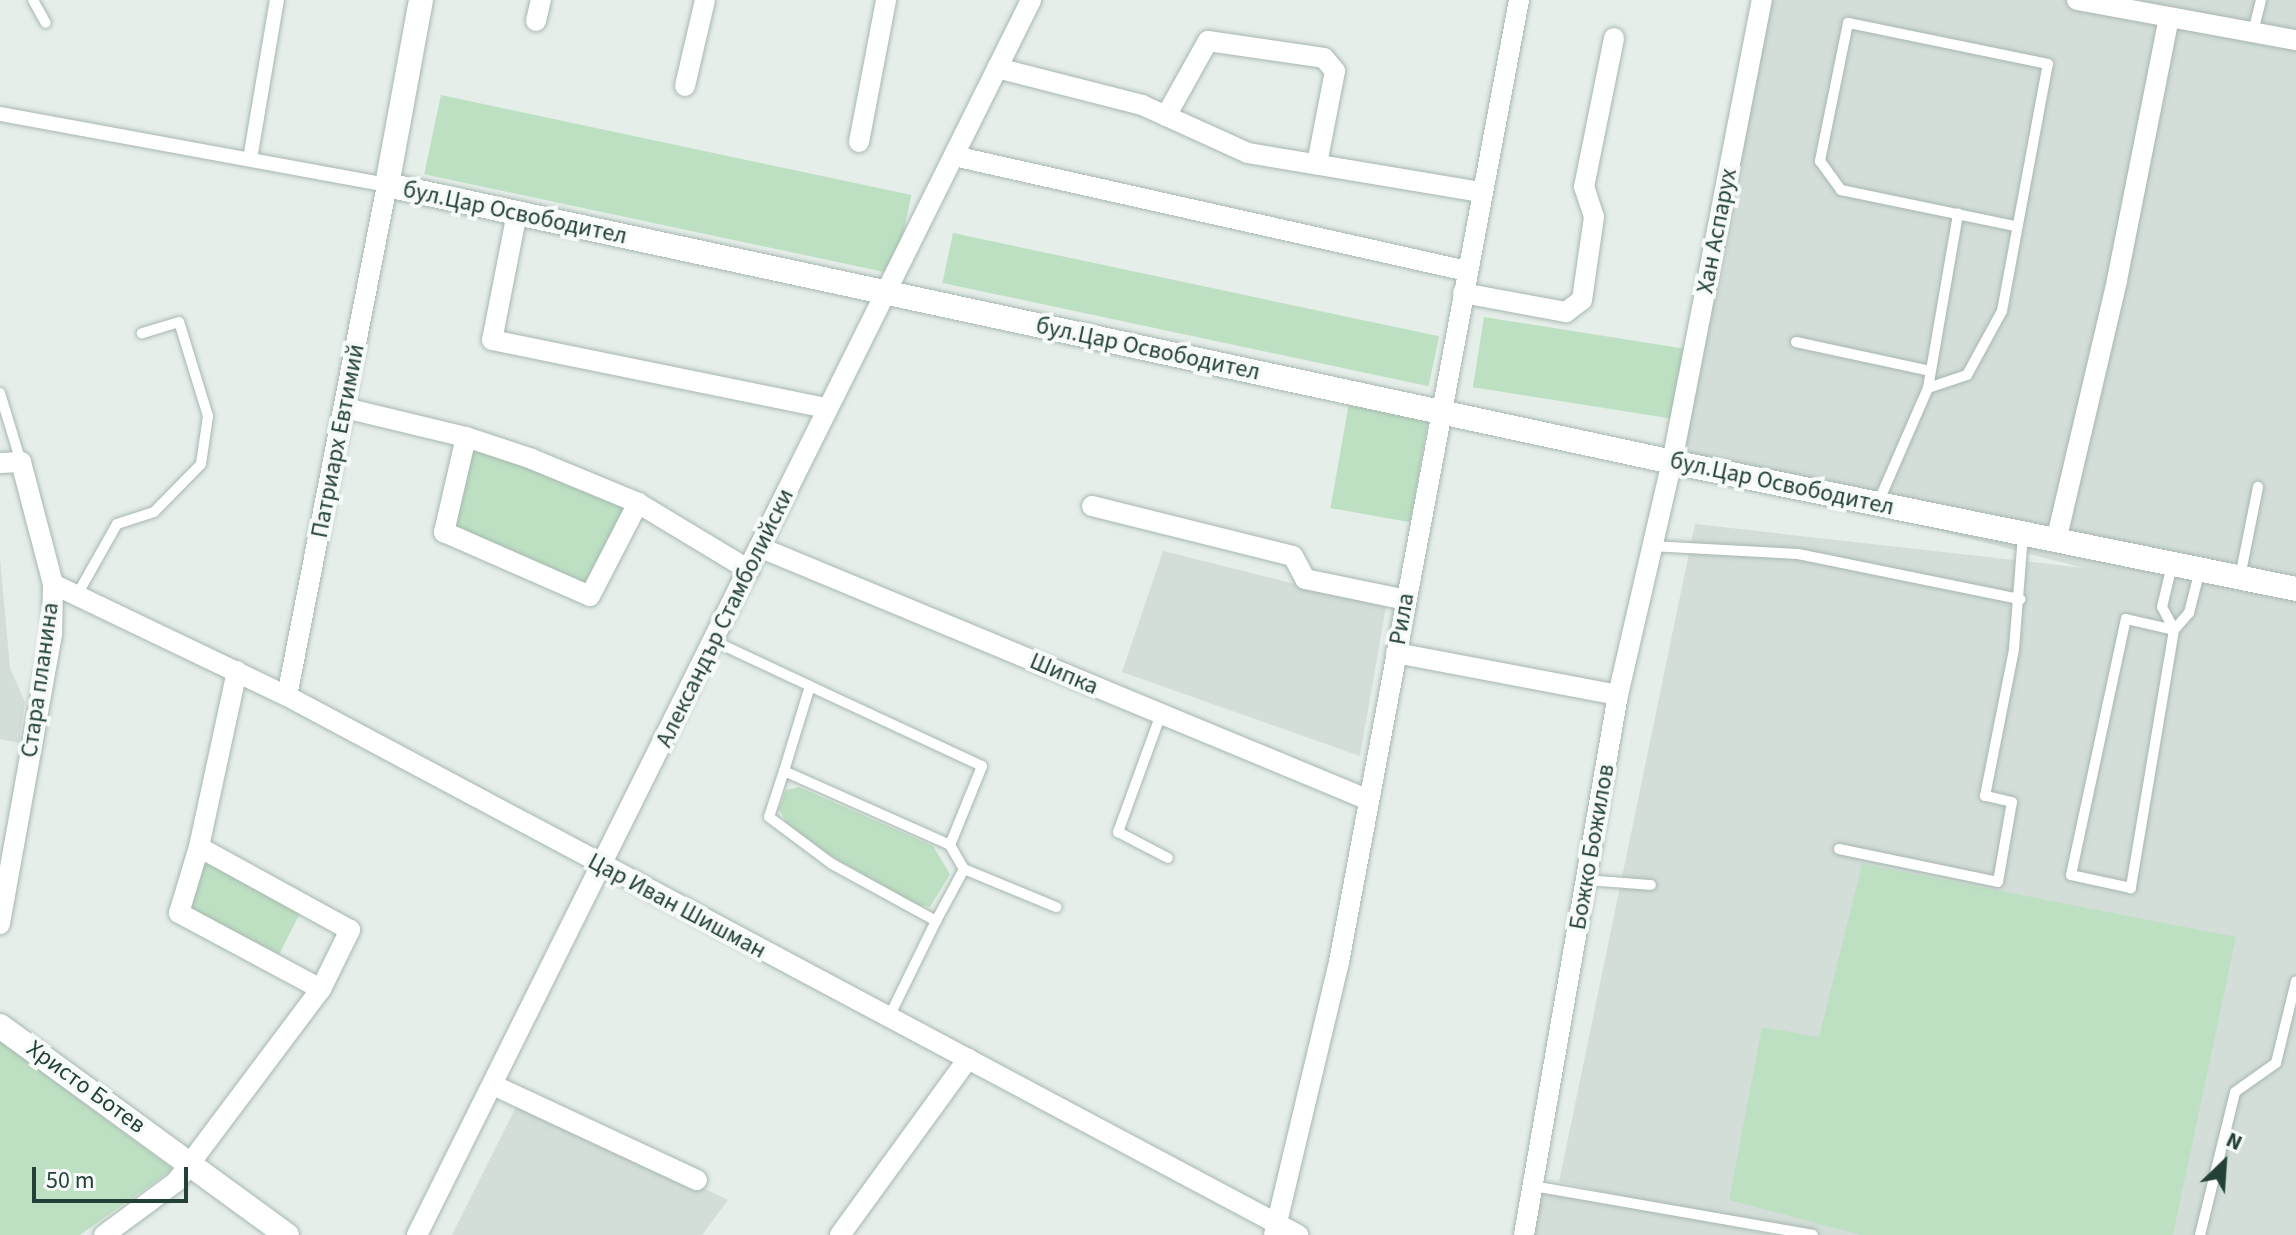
<!DOCTYPE html>
<meta charset="utf-8">
<style>
body{margin:0}
#map{position:relative;width:2296px;height:1235px;overflow:hidden;background:#e5eee9;font-family:"Source Sans 3",sans-serif}
div>[style]{position:absolute}
.built>*{inset:0;background:#d3ded8}
.green>*{inset:0;background:#bde0c3;transform-origin:0 0}
.roads{filter:drop-shadow(0 0 2px #a7b7b0) drop-shadow(0 0 2px #a7b7b0)}
.service>*{height:10px;margin:-5px;padding:0 5px;transform-origin:5px;border-radius:5px;background:#fff}
.pedestrian>*{height:14px;margin:-7px;padding:0 7px;transform-origin:7px;border-radius:7px;background:#fff}
.minor>*{height:20px;margin:-10px;padding:0 10px;transform-origin:10px;border-radius:10px;background:#fff}
.tertiary>*{height:24px;margin:-12px;padding:0 12px;transform-origin:12px;border-radius:12px;background:#fff}
span{translate:-50% -50%;white-space:nowrap;text-align:center;line-height:1.15;-webkit-text-stroke:8px #f6faf8;paint-order:stroke}
.street-label{font-size:24px;color:#234136}
.north{position:absolute;left:2184px;top:1123px;width:80px;height:80px;-webkit-text-stroke:6px #f6faf8;paint-order:stroke;rotate:25deg;font-size:22px;font-weight:700;line-height:32px;text-align:center;color:#234136}
.north::after{content:'';display:block;margin:auto;width:28px;height:36px;background:#234136;clip-path:polygon(50% 0,100% 100%,50% 72%,0 100%)}
.scale{position:absolute;left:32px;top:1167px;width:156px;height:36px;box-sizing:border-box;border:4px solid #234136;border-top:0;padding-left:10px;font-size:24px;line-height:28px;white-space:nowrap;color:#234136;-webkit-text-stroke:6px #f6faf8;paint-order:stroke}
</style>
<div id="map">
<div class="built">
<i style="clip-path:polygon(1762px 0,2296px 0,2296px 1235px,1800px 1235px,1559px 1182px,1695px 524px,2084px 568px,1672px 462px)"></i>
<i style="clip-path:polygon(1163px 551px,1386px 607px,1360px 756px,1122px 672px)"></i>
<i style="clip-path:polygon(0 559px,10px 668px,25px 702px,19px 743px,0 739px)"></i>
<i style="clip-path:polygon(520px 1099px,728px 1200px,702px 1235px,452px 1235px)"></i>
<i style="clip-path:polygon(1533px 1186px,1774px 1235px,1524px 1235px)"></i>
</div>
<div class="green">
<i style="left:441px;top:95px;width:481px;height:81px;rotate:12deg"></i>
<i style="left:953px;top:233px;width:497px;height:51px;rotate:12deg"></i>
<i style="left:1484px;top:317px;width:203px;height:71px;rotate:9deg"></i>
<i style="left:1352px;top:386px;width:81px;height:124px;rotate:10deg"></i>
<i style="clip-path:polygon(468px 443px,631px 507px,591px 587px,450px 527px)"></i>
<i style="clip-path:polygon(799px 787px,933px 846px,950px 874px,930px 907px,917px 905px,826px 853px,787px 824px,779px 809px,786px 790px)"></i>
<i style="left:202px;top:861px;width:111px;height:48px;rotate:27deg"></i>
<i style="clip-path:polygon(1862px 864px,2236px 937px,2173px 1235px,1861px 1235px,1729px 1200px,1762px 1027px,1819px 1037px)"></i>
<i style="clip-path:polygon(0 1041px,173px 1169px,80px 1235px,0 1235px)"></i>
</div>
<div class="roads">
<div class="service">
<i style="left:33px;top:0;width:26px;rotate:61deg"></i>
<i style="left:2253px;top:32px;width:33px;rotate:-76deg"></i>
<i style="left:1796px;top:342px;width:137px;rotate:12.2deg"></i>
<i style="left:1928px;top:388px;width:41px;rotate:-18.4deg"></i>
<i style="left:1967px;top:375px;width:73px;rotate:-61.3deg"></i>
<i style="left:2002px;top:311px;width:251px;rotate:-79.5deg"></i>
<i style="left:2048px;top:64px;width:204px;rotate:-168.4deg"></i>
<i style="left:1848px;top:23px;width:141px;rotate:101.5deg"></i>
<i style="left:1820px;top:161px;width:36px;rotate:54deg"></i>
<i style="left:1841px;top:190px;width:178px;rotate:11.7deg"></i>
<i style="left:0;top:393px;width:72px;rotate:73.1deg"></i>
<i style="left:1878px;top:503px;width:125px;rotate:-66.5deg"></i>
<i style="left:1928px;top:388px;width:177px;rotate:-80.2deg"></i>
<i style="left:1651px;top:546px;width:147px;rotate:3.1deg"></i>
<i style="left:1798px;top:554px;width:227px;rotate:11.5deg"></i>
<i style="left:2172px;top:565px;width:43px;rotate:103.4deg"></i>
<i style="left:2162px;top:607px;width:26px;rotate:62deg"></i>
<i style="left:2174px;top:630px;width:23px;rotate:-49deg"></i>
<i style="left:2189px;top:613px;width:44px;rotate:-75.7deg"></i>
<i style="left:2240px;top:577px;width:92px;rotate:-78.7deg"></i>
<i style="left:77px;top:595px;width:81px;rotate:-60.6deg"></i>
<i style="left:117px;top:524px;width:39px;rotate:-18deg"></i>
<i style="left:154px;top:512px;width:67px;rotate:-45.6deg"></i>
<i style="left:201px;top:464px;width:49px;rotate:-81.7deg"></i>
<i style="left:208px;top:416px;width:98px;rotate:-107.1deg"></i>
<i style="left:179px;top:322px;width:39px;rotate:163deg"></i>
<i style="left:2126px;top:619px;width:49px;rotate:12.9deg"></i>
<i style="left:2174px;top:630px;width:262px;rotate:99.5deg"></i>
<i style="left:2131px;top:888px;width:61px;rotate:-167.8deg"></i>
<i style="left:2071px;top:875px;width:262px;rotate:-77.9deg"></i>
<i style="left:714px;top:641px;width:106px;rotate:25.1deg"></i>
<i style="left:810px;top:686px;width:89px;rotate:107deg"></i>
<i style="left:784px;top:771px;width:182px;rotate:24deg"></i>
<i style="left:950px;top:845px;width:85px;rotate:-67.9deg"></i>
<i style="left:982px;top:766px;width:190px;rotate:-155.1deg"></i>
<i style="left:1161px;top:714px;width:126px;rotate:110deg"></i>
<i style="left:1118px;top:832px;width:56px;rotate:27.5deg"></i>
<i style="left:784px;top:771px;width:48px;rotate:108.1deg"></i>
<i style="left:769px;top:817px;width:79px;rotate:36.7deg"></i>
<i style="left:832px;top:864px;width:119px;rotate:28.7deg"></i>
<i style="left:936px;top:921px;width:107px;rotate:116.1deg"></i>
<i style="left:950px;top:845px;width:28px;rotate:60deg"></i>
<i style="left:1839px;top:849px;width:162px;rotate:11.7deg"></i>
<i style="left:1998px;top:882px;width:81px;rotate:-80.1deg"></i>
<i style="left:2012px;top:802px;width:28px;rotate:-167deg"></i>
<i style="left:1985px;top:796px;width:150px;rotate:-78.8deg"></i>
<i style="left:2014px;top:649px;width:115px;rotate:-85.5deg"></i>
<i style="left:1586px;top:880px;width:65px;rotate:4.4deg"></i>
<i style="left:936px;top:921px;width:59px;rotate:-61.7deg"></i>
<i style="left:964px;top:869px;width:100px;rotate:22.4deg"></i>
<i style="left:1533px;top:1186px;width:284px;rotate:9.9deg"></i>
<i style="left:2200px;top:1235px;width:147px;rotate:-76.2deg"></i>
<i style="left:2235px;top:1092px;width:50px;rotate:-35.3deg"></i>
<i style="left:2276px;top:1063px;width:84px;rotate:-76.3deg"></i>
</div>
<div class="pedestrian">
<i style="left:0;top:114px;width:393px;rotate:10.4deg"></i>
<i style="left:250px;top:159px;width:161px;rotate:-80.4deg"></i>
</div>
<div class="minor">
<i style="left:2077px;top:0;width:223px;rotate:10.4deg"></i>
<i style="left:536px;top:21px;width:22px;rotate:-77deg"></i>
<i style="left:997px;top:68px;width:150px;rotate:14.3deg"></i>
<i style="left:1142px;top:105px;width:116px;rotate:24.4deg"></i>
<i style="left:1248px;top:153px;width:237px;rotate:9.5deg"></i>
<i style="left:685px;top:86px;width:88px;rotate:-76.9deg"></i>
<i style="left:1166px;top:116px;width:86px;rotate:-60.8deg"></i>
<i style="left:1208px;top:41px;width:117px;rotate:8.3deg"></i>
<i style="left:1324px;top:58px;width:17px;rotate:50deg"></i>
<i style="left:1335px;top:71px;width:95px;rotate:101deg"></i>
<i style="left:859px;top:142px;width:145px;rotate:-79.2deg"></i>
<i style="left:954px;top:156px;width:526px;rotate:12.64deg"></i>
<i style="left:517px;top:213px;width:129px;rotate:101.1deg"></i>
<i style="left:492px;top:340px;width:342px;rotate:11.5deg"></i>
<i style="left:1463px;top:293px;width:105px;rotate:10.5deg"></i>
<i style="left:1566px;top:312px;width:20px;rotate:-37deg"></i>
<i style="left:1582px;top:300px;width:84px;rotate:-81.8deg"></i>
<i style="left:1594px;top:217px;width:32px;rotate:-108deg"></i>
<i style="left:1584px;top:187px;width:152px;rotate:-78.6deg"></i>
<i style="left:345px;top:408px;width:124px;rotate:13.5deg"></i>
<i style="left:466px;top:437px;width:70px;rotate:18.4deg"></i>
<i style="left:532px;top:459px;width:115px;rotate:22.5deg"></i>
<i style="left:638px;top:503px;width:130px;rotate:31.1deg"></i>
<i style="left:466px;top:437px;width:98px;rotate:103deg"></i>
<i style="left:444px;top:532px;width:159px;rotate:23.7deg"></i>
<i style="left:590px;top:596px;width:105px;rotate:-62.7deg"></i>
<i style="left:0;top:463px;width:21px;rotate:-3deg"></i>
<i style="left:21px;top:462px;width:126px;rotate:75.3deg"></i>
<i style="left:53px;top:584px;width:50px;rotate:91.1deg"></i>
<i style="left:52px;top:634px;width:295px;rotate:100.2deg"></i>
<i style="left:1092px;top:506px;width:207px;rotate:14deg"></i>
<i style="left:1293px;top:556px;width:26px;rotate:62deg"></i>
<i style="left:1305px;top:579px;width:103px;rotate:11.7deg"></i>
<i style="left:2056px;top:541px;width:268px;rotate:-76.8deg"></i>
<i style="left:2117px;top:280px;width:267px;rotate:-78.8deg"></i>
<i style="left:759px;top:547px;width:660px;rotate:22.53deg"></i>
<i style="left:53px;top:584px;width:259px;rotate:25.6deg"></i>
<i style="left:287px;top:696px;width:1146px;rotate:28.06deg"></i>
<i style="left:1396px;top:653px;width:226px;rotate:10.7deg"></i>
<i style="left:237px;top:671px;width:180px;rotate:102.2deg"></i>
<i style="left:199px;top:847px;width:69px;rotate:106.9deg"></i>
<i style="left:179px;top:913px;width:161px;rotate:28.2deg"></i>
<i style="left:287px;top:696px;width:521px;rotate:-78.93deg"></i>
<i style="left:493px;top:1085px;width:225px;rotate:25deg"></i>
<i style="left:104px;top:1235px;width:89px;rotate:-36.4deg"></i>
<i style="left:176px;top:1182px;width:241px;rotate:-53.1deg"></i>
<i style="left:321px;top:989px;width:66px;rotate:-63.8deg"></i>
<i style="left:350px;top:930px;width:172px;rotate:-151.2deg"></i>
<i style="left:417px;top:1235px;width:1379px;rotate:-63.56deg"></i>
<i style="left:840px;top:1235px;width:218px;rotate:-54deg"></i>
<i style="left:1274px;top:1235px;width:281px;rotate:-76.6deg"></i>
<i style="left:1339px;top:962px;width:979px;rotate:-79.4deg"></i>
<i style="left:1524px;top:1235px;width:548px;rotate:-80.13deg"></i>
<i style="left:1618px;top:695px;width:239px;rotate:-77deg"></i>
<i style="left:1672px;top:462px;width:471px;rotate:-79deg"></i>
</div>
<div class="tertiary">
<i style="left:421px;top:0;width:188px;rotate:100.4deg"></i>
<i style="left:387px;top:185px;width:1315px;rotate:12.16deg"></i>
<i style="left:1672px;top:462px;width:637px;rotate:11.5deg"></i>
<i style="left:0;top:1026px;width:355px;rotate:36.1deg"></i>
</div>
</div>
<div class="street-label">
<span style="left:515px;top:213px;rotate:12deg">бул.Цар Освободител</span>
<span style="left:1717px;top:231px;rotate:-79deg">Хан Аспарух</span>
<span style="left:1148px;top:349px;rotate:12deg">бул.Цар Освободител</span>
<span style="left:338px;top:441px;rotate:-79deg">Патриарх Евтимий</span>
<span style="left:1782px;top:484px;rotate:12deg">бул.Цар Освободител</span>
<span style="left:725px;top:618px;rotate:-64deg">Александър Стамболийски</span>
<span style="left:1402px;top:619px;rotate:-80deg">Рила</span>
<span style="left:1064px;top:674px;rotate:23deg">Шипка</span>
<span style="left:40px;top:680px;rotate:-82deg">Стара планина</span>
<span style="left:1592px;top:847px;rotate:-80deg">Божко Божилов</span>
<span style="left:677px;top:906px;rotate:28deg">Цар Иван Шишман</span>
<span style="left:86px;top:1087px;rotate:36deg">Христо Ботев</span>
</div>
<div class="north">N</div>
<div class="scale">50 m</div>
</div>
